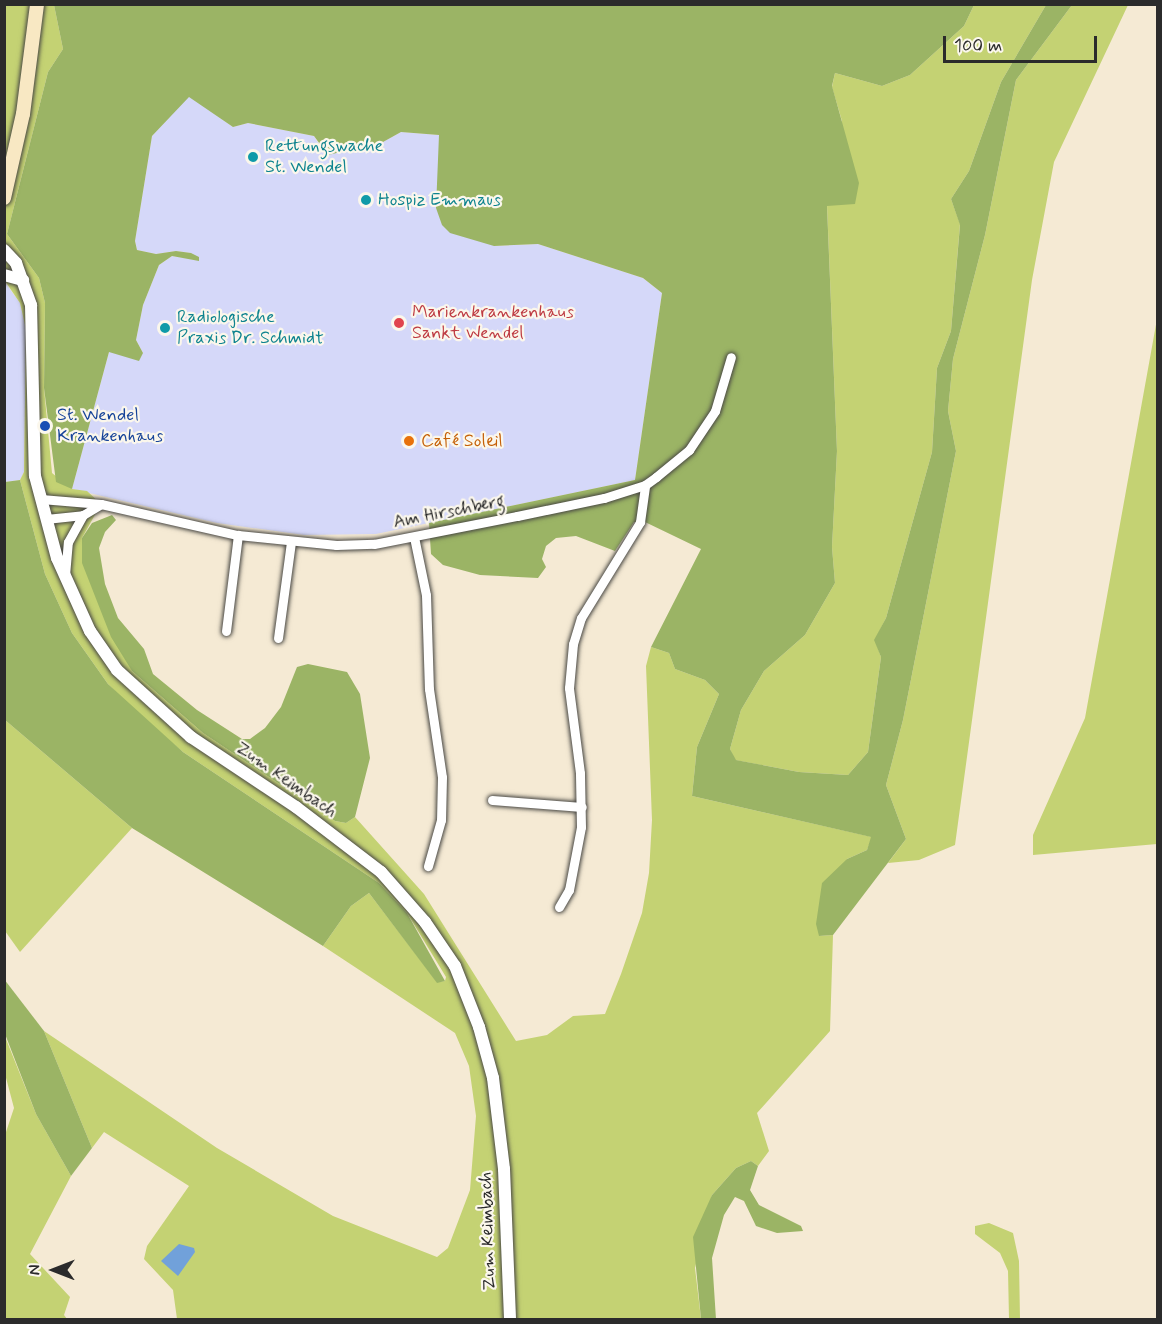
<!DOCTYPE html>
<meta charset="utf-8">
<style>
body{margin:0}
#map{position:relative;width:1162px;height:1324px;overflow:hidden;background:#f5ead4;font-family:Mynerve,sans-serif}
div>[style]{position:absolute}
.built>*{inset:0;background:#d5d8f9}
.green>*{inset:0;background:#c4d273}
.forest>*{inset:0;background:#9bb465}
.water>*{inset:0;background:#71a1da}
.roads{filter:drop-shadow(0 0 2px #494844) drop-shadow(0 0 2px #494844)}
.minor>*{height:9px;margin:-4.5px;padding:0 4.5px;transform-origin:4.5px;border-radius:4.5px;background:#fff}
.tertiary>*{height:12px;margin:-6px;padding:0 6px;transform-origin:6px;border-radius:6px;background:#fff}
.secondary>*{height:14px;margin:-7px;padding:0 7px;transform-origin:7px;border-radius:7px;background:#f8e8c3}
.dots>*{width:16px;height:16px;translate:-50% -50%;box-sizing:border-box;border:3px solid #fbf7ec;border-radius:50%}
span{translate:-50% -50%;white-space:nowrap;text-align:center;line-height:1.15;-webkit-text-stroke:4.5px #fbf7ec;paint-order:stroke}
.culture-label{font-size:18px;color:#0d838f}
.left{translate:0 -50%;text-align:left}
.health-label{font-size:18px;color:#be3a42}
.transit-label{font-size:18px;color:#164399}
.food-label{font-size:18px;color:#c56008}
.street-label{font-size:18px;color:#2b2b2b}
.frame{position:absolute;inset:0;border:6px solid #2b2b2b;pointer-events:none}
.north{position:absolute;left:24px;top:1240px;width:60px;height:60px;-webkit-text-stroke:4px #fbf7ec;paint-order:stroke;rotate:270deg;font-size:16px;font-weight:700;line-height:24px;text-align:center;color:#2b2b2b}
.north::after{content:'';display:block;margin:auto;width:21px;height:27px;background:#2b2b2b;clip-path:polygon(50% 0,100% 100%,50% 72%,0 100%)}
.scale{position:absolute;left:943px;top:36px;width:154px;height:27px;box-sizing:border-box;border:3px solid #2b2b2b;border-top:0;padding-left:8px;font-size:18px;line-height:21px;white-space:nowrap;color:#2b2b2b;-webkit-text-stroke:4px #fbf7ec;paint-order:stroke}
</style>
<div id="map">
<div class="built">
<i style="clip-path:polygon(189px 96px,233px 127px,248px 123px,314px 136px,322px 149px,383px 142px,401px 132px,439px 135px,440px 160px,494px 246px,538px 244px,643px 278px,662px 293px,635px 480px,376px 534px,304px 535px,217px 523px,72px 489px,109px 352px,143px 353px,136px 340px,143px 305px,159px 265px,172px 256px,198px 260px,191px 253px,176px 251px,156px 254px,137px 250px,135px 241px,152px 136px)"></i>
<i style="clip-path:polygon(4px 281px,20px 303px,26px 329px,24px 472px,20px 480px,5px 482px)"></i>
</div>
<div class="green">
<i style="clip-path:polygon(4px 5px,54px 5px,63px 49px,48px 72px,7px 234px,39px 278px,45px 303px,44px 388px,52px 473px,72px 489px,87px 491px,101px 504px,82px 538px,132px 671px,203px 733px,335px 821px,346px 823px,355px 817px,424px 894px,516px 1041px,547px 1035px,573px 1016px,605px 1014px,621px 974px,642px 913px,649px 873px,652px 820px,646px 666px,651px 647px,669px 653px,675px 669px,705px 680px,719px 694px,697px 747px,692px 796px,872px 837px,867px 850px,847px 859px,819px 936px,833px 935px,830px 1031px,757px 1113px,769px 1151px,758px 1166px,751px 1161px,736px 1168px,712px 1195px,695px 1268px,701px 1319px,177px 1319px,173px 1290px,144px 1259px,147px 1246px,189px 1186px,104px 1132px,92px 1148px,44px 1031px,217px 1148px,333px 1216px,437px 1257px,448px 1248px,470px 1190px,476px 1116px,469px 1066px,455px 1033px,323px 946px,351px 906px,369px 893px,437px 982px,445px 981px,446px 977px,407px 913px,379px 883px,183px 752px,140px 716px,108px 684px,72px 633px,45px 574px,20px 480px,24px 472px,26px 329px,20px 303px,5px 281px)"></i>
<i style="clip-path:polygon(974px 5px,1046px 5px,1001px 82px,969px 171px,951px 199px,960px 224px,951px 331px,937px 368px,932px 452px,886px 618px,875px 640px,881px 657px,868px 752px,848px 775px,799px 772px,735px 760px,730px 749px,741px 710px,764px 671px,805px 635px,835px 583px,832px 547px,837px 451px,827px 205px,842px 121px,832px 87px,835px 73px,882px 86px,910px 75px,964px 26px)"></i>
<i style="clip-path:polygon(1072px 5px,1128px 5px,1054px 162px,1032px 280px,955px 845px,919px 860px,888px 863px,906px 839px,886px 785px,903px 720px,956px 451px,948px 411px,953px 359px,985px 235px,1016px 80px)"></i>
<i style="clip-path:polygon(1157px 319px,1157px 844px,1033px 855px,1033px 835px,1085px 718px)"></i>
<i style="clip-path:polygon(5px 720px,132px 828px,20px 952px,5px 931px)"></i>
<i style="clip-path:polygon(4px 1034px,36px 1114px,71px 1176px,30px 1254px,70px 1297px,64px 1315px,67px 1319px,5px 1319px,4px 1138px,14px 1108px,5px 1074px)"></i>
<i style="clip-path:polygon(989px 1223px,1013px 1233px,1019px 1261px,1020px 1319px,1009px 1319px,1008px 1271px,1000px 1253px,975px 1234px,975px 1226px)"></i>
</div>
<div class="forest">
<i style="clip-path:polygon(54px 5px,974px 5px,964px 26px,910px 75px,882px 86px,835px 73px,832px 86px,859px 183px,855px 204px,827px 206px,837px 451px,832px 547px,835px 583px,805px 635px,764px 671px,741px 710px,730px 749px,736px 760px,799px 772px,848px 775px,868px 752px,881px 657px,874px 640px,886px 618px,932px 452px,937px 368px,951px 331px,960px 225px,951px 199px,969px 171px,1001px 82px,1046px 5px,1072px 5px,1016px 80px,985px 235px,953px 359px,948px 411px,956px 451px,903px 720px,886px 785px,906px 839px,833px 935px,819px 936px,816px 924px,822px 883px,847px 859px,867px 850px,871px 837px,692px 796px,697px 747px,719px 694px,705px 680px,675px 669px,669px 653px,651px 647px,701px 549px,645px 522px,634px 522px,615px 551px,576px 536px,556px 538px,546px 546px,542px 559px,546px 567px,538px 578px,480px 575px,443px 565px,431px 554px,429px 523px,635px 480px,662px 293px,643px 278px,538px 244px,494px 246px,450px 233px,442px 225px,436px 208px,439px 135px,401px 132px,383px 142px,328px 155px,314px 136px,248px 123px,233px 127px,189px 97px,152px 136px,135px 241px,137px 250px,156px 254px,176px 251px,191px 253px,199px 257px,199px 261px,172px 256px,159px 265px,143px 305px,136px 340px,143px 353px,139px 361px,109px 352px,72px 489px,56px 482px,44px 388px,45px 303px,39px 278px,7px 234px,48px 72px,63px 49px)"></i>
<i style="clip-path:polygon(20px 480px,45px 574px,72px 633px,108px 684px,183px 752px,379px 883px,407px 913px,445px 981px,437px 983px,369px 893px,351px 906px,323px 946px,132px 828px,5px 720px,5px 482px)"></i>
<i style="clip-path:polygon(112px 515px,116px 520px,105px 532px,99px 548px,105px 584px,118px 618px,144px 649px,153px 674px,197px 710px,242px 739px,250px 739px,265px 728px,281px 707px,297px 667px,308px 664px,347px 672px,360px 694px,370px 758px,355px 817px,346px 823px,335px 821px,203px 733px,132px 671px,111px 637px,82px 563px,82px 538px,92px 523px)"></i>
<i style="clip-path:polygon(4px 979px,44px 1031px,92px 1148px,71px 1176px,36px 1114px,5px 1034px)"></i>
<i style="clip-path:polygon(751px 1161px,758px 1166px,750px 1190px,759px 1205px,801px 1226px,803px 1231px,777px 1233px,756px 1226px,744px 1201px,735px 1197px,724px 1215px,712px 1258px,716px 1319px,701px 1319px,693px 1237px,712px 1195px,736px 1168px)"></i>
</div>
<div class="water">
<i style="clip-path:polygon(179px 1244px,194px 1248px,195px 1252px,178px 1276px,161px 1261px)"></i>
</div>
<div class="roads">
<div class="minor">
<i style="left:41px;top:499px;width:60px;rotate:4.8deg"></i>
<i style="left:101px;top:504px;width:140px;rotate:12.8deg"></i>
<i style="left:238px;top:535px;width:99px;rotate:5.8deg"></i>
<i style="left:336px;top:545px;width:38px;rotate:-2deg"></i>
<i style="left:374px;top:544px;width:146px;rotate:-11.1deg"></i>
<i style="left:517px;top:516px;width:89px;rotate:-11.7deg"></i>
<i style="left:604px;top:498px;width:43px;rotate:-17.6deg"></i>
<i style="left:645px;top:485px;width:14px;rotate:-36deg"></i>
<i style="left:656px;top:477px;width:43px;rotate:-39.3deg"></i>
<i style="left:689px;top:450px;width:47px;rotate:-56.3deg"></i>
<i style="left:715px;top:411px;width:56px;rotate:-73.5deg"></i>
<i style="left:46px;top:519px;width:37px;rotate:-6deg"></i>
<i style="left:83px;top:515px;width:21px;rotate:-31deg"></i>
<i style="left:414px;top:537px;width:59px;rotate:78.3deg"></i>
<i style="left:426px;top:595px;width:94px;rotate:88.2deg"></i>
<i style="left:429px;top:689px;width:89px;rotate:81.6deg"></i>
<i style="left:442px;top:777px;width:43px;rotate:91.3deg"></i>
<i style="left:441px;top:820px;width:48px;rotate:105.8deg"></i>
<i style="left:65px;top:575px;width:33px;rotate:-85deg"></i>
<i style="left:68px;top:542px;width:31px;rotate:-61deg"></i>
<i style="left:226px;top:631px;width:97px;rotate:-82.9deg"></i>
<i style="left:278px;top:638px;width:97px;rotate:-82.3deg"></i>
<i style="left:492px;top:800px;width:90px;rotate:4.4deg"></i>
<i style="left:559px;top:907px;width:20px;rotate:-60deg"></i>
<i style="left:569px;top:890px;width:64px;rotate:-79.2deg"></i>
<i style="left:581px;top:827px;width:54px;rotate:-91.1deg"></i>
<i style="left:580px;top:773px;width:86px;rotate:-97.4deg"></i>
<i style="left:569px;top:688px;width:44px;rotate:-84.8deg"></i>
<i style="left:573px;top:644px;width:27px;rotate:-73deg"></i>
<i style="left:581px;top:618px;width:113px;rotate:-58.4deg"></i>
<i style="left:640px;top:522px;width:37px;rotate:-82deg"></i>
</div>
<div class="tertiary">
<i style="left:4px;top:250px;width:18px;rotate:47deg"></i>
<i style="left:16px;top:263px;width:45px;rotate:70.3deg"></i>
<i style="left:31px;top:305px;width:171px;rotate:88.7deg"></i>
<i style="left:35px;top:476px;width:85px;rotate:75deg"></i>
<i style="left:57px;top:558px;width:80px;rotate:65.7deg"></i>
<i style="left:90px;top:631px;width:47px;rotate:55.3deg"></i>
<i style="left:117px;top:670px;width:100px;rotate:42.2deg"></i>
<i style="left:191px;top:737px;width:126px;rotate:33.7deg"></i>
<i style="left:296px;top:807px;width:107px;rotate:37.4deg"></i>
<i style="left:381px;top:872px;width:67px;rotate:48.7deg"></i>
<i style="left:425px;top:922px;width:53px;rotate:55.7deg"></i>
<i style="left:455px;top:966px;width:66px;rotate:68.5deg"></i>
<i style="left:479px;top:1027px;width:53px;rotate:74.6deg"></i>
<i style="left:493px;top:1078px;width:92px;rotate:83.1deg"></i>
<i style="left:504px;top:1169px;width:151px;rotate:87.7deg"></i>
<i style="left:4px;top:275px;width:20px;rotate:15deg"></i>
</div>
<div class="secondary">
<i style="left:4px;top:198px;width:86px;rotate:-77.3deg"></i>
<i style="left:23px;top:114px;width:111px;rotate:-82.7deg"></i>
</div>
</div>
<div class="dots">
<i style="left:253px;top:157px;background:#0f9aa8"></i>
<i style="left:366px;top:200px;background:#0f9aa8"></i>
<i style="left:399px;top:323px;background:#e0444e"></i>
<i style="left:165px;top:328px;background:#0f9aa8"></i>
<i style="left:45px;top:426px;background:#1a4fb4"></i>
<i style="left:409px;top:441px;background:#e8710a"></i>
</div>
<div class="culture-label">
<span class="left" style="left:265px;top:157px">Rettungswache<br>St. Wendel</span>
<span class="left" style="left:378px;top:200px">Hospiz Emmaus</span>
<span class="left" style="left:177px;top:328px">Radiologische<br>Praxis Dr. Schmidt</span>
</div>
<div class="health-label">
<span class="left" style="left:412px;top:323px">Marienkrankenhaus<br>Sankt Wendel</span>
</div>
<div class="transit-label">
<span class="left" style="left:57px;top:426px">St. Wendel<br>Krankenhaus</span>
</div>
<div class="food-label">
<span class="left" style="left:421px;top:441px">Café Soleil</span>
</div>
<div class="street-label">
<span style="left:449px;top:512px;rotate:-11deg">Am Hirschberg</span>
<span style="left:286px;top:780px;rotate:35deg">Zum Keimbach</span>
<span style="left:488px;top:1231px;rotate:-92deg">Zum Keimbach</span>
</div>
<div class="frame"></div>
<div class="north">N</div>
<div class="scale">100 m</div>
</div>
